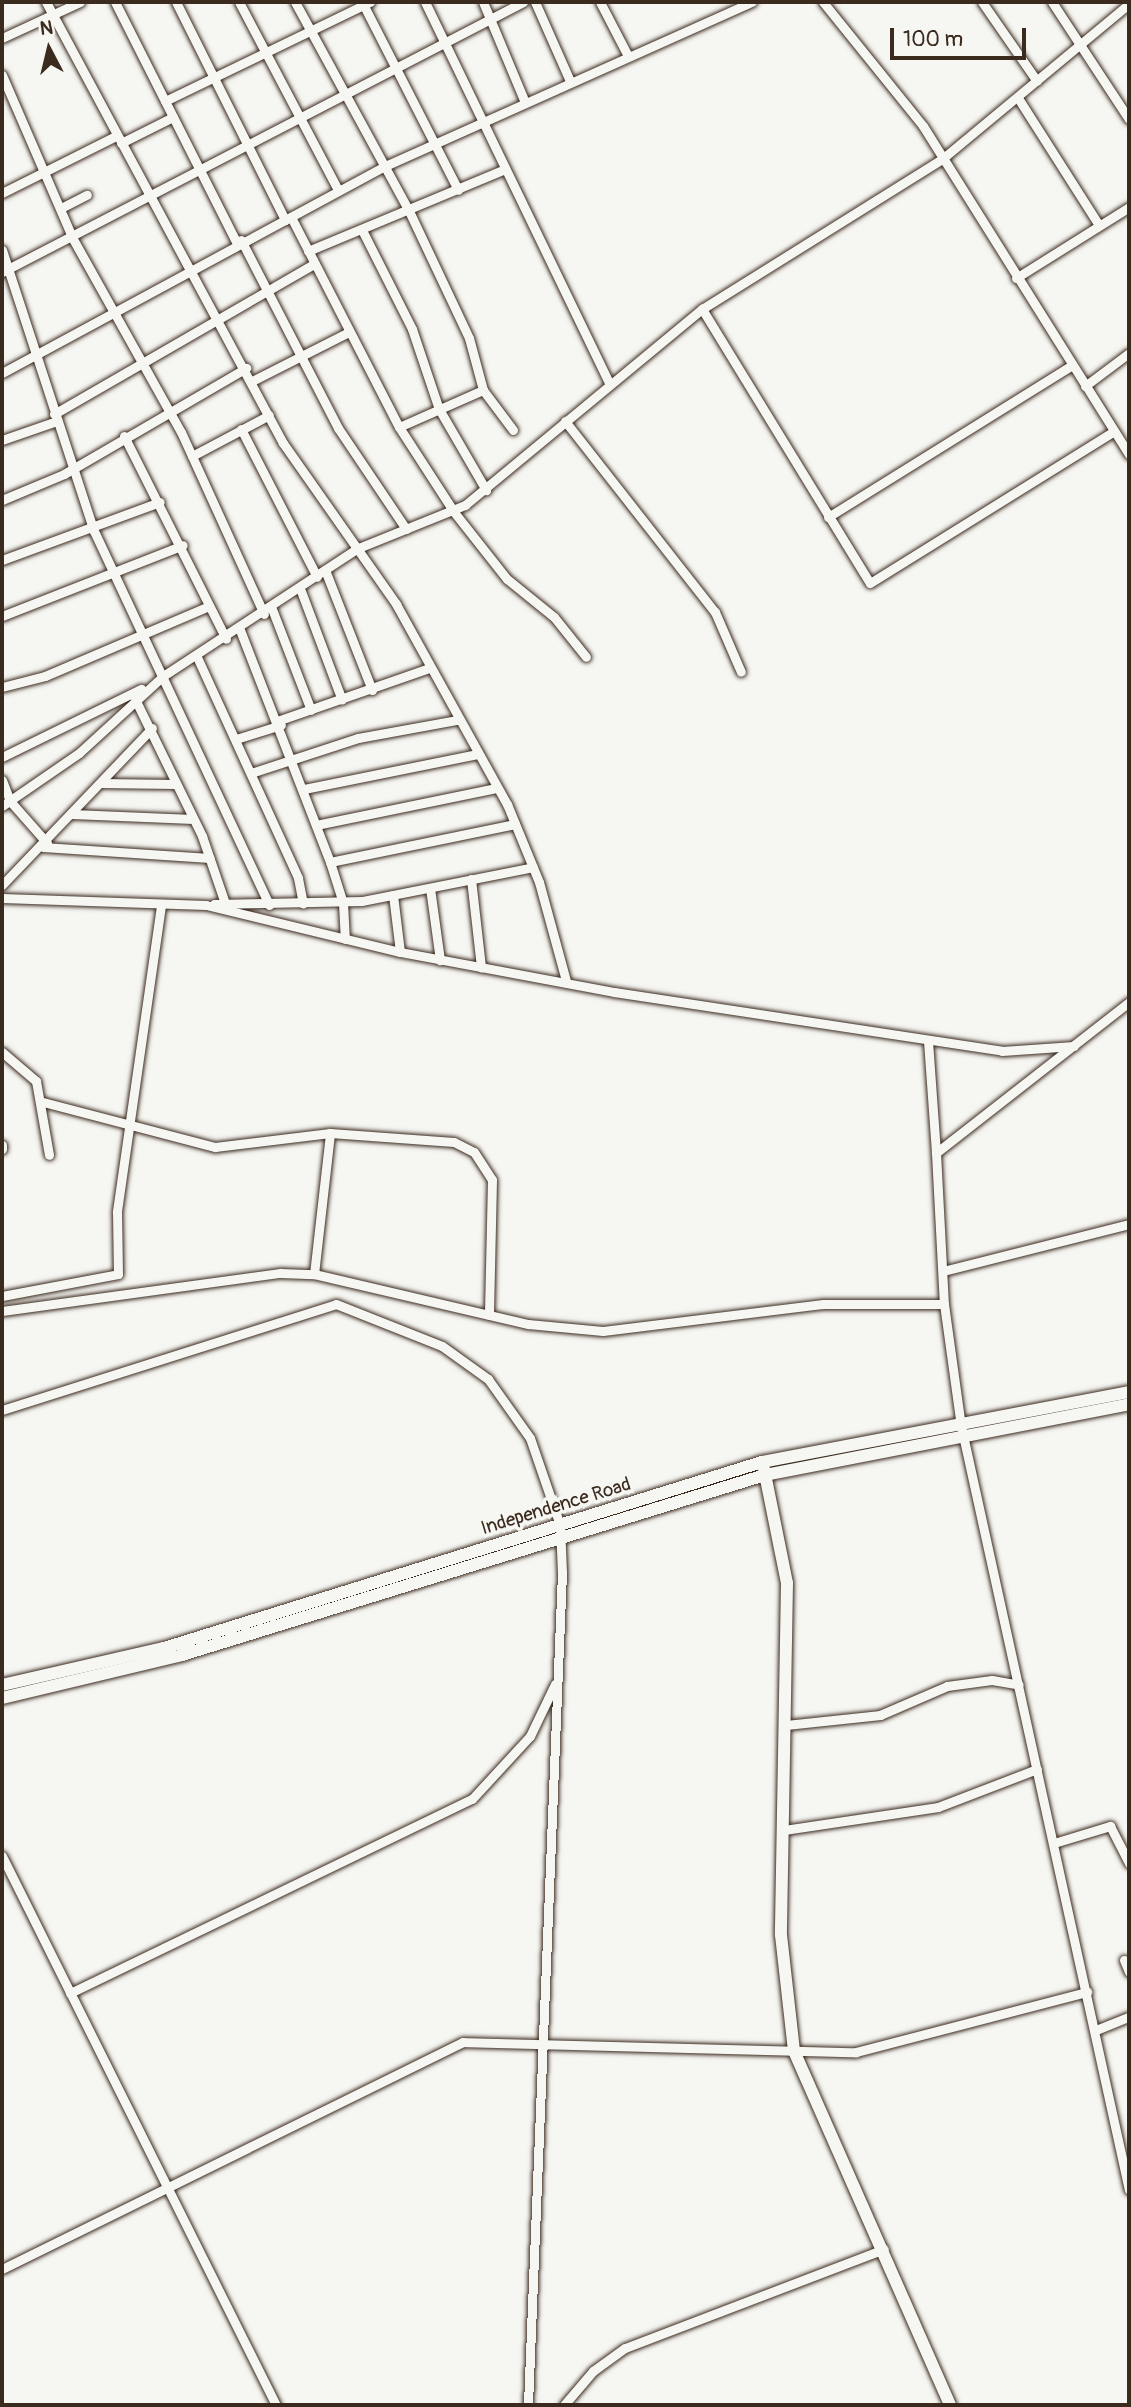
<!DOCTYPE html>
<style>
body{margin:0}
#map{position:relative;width:1131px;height:2407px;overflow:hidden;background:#f6f6f2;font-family:Pangolin,sans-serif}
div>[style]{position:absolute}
.roads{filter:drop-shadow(0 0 2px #3b2a1e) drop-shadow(0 0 2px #3b2a1e)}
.street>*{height:9px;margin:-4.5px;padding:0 4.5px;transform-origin:4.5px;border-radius:4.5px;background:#f6f6f2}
.secondary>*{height:12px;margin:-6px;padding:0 6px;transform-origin:6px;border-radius:6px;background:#f6f6f2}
span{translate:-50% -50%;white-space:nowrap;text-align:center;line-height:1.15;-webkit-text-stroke:7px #f6f6f2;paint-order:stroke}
.street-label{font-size:19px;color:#3b2a1e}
.frame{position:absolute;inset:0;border:4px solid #3b2a1e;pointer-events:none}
.north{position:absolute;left:14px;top:14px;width:70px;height:70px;-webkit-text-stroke:5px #f6f6f2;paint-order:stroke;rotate:353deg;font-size:19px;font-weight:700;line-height:28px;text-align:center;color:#3b2a1e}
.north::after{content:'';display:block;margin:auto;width:24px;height:32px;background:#3b2a1e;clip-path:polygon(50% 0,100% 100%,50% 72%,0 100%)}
.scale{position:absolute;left:890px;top:28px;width:136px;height:32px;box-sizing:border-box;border:4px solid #3b2a1e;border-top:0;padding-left:9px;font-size:21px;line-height:24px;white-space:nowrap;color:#3b2a1e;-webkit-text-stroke:5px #f6f6f2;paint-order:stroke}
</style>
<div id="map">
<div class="roads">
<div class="street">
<i style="left:46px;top:2px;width:501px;rotate:61.75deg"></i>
<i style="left:283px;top:443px;width:197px;rotate:54.9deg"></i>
<i style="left:396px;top:604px;width:229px;rotate:61deg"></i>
<i style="left:507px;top:804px;width:84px;rotate:67.7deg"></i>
<i style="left:539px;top:882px;width:103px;rotate:74.7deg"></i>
<i style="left:115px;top:2px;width:269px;rotate:63.2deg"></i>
<i style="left:176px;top:2px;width:244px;rotate:63.4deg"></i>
<i style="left:239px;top:2px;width:212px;rotate:62.2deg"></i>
<i style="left:295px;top:2px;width:238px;rotate:61.4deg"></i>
<i style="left:409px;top:211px;width:140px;rotate:64.7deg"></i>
<i style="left:469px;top:338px;width:54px;rotate:74.9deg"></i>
<i style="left:483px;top:390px;width:50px;rotate:53.1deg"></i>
<i style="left:362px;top:2px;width:211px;rotate:62.9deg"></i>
<i style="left:425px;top:2px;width:422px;rotate:64.2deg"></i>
<i style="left:483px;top:2px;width:106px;rotate:67.3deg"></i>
<i style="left:535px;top:2px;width:86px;rotate:66.1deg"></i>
<i style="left:600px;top:2px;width:61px;rotate:62.6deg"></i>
<i style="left:823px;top:2px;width:159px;rotate:51.1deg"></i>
<i style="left:923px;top:126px;width:388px;rotate:57.9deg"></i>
<i style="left:982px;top:2px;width:96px;rotate:55.2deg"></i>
<i style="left:1052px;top:2px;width:140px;rotate:56.7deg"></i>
<i style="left:2px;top:38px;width:86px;rotate:-24.8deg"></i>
<i style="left:2px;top:75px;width:179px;rotate:66.6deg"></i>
<i style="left:73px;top:239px;width:221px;rotate:60.8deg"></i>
<i style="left:181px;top:432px;width:200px;rotate:65.5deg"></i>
<i style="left:1018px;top:98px;width:151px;rotate:57.5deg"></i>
<i style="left:165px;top:101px;width:228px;rotate:-25.8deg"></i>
<i style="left:121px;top:143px;width:58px;rotate:-26.6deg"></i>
<i style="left:2px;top:193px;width:127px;rotate:-26.6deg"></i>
<i style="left:61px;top:208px;width:29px;rotate:-27deg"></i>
<i style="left:291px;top:217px;width:236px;rotate:62.8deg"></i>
<i style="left:399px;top:427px;width:101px;rotate:57.1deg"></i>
<i style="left:454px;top:512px;width:85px;rotate:51.7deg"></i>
<i style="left:507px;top:579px;width:60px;rotate:39deg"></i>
<i style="left:554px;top:617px;width:51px;rotate:51.3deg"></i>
<i style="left:362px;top:230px;width:111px;rotate:63.2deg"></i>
<i style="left:412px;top:329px;width:84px;rotate:71.4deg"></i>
<i style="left:439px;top:409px;width:94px;rotate:59.9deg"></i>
<i style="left:241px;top:240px;width:212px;rotate:62.7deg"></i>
<i style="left:338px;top:428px;width:122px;rotate:56deg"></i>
<i style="left:2px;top:250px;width:296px;rotate:71.9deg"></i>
<i style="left:94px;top:531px;width:413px;rotate:64.9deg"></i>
<i style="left:308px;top:251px;width:213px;rotate:-22.6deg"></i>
<i style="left:2px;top:272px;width:587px;rotate:-27.39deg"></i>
<i style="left:1016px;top:278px;width:133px;rotate:-32.1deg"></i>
<i style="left:702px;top:309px;width:321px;rotate:58.5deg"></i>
<i style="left:870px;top:583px;width:287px;rotate:-31.9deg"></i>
<i style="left:2px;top:373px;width:435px;rotate:-28.4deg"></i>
<i style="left:385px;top:166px;width:402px;rotate:-24.1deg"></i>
<i style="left:252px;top:381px;width:109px;rotate:-26.8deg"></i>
<i style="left:1085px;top:386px;width:55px;rotate:-36.9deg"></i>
<i style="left:54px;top:414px;width:300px;rotate:-30deg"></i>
<i style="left:565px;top:421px;width:243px;rotate:51.9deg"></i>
<i style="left:715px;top:612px;width:65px;rotate:66.6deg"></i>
<i style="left:399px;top:427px;width:92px;rotate:-23.8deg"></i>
<i style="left:241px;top:429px;width:166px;rotate:62.8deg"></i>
<i style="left:124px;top:436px;width:227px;rotate:63.3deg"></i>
<i style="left:2px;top:440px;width:58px;rotate:-19.1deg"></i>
<i style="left:192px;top:456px;width:87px;rotate:-28deg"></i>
<i style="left:2px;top:500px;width:67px;rotate:-22.8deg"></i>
<i style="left:64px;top:474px;width:211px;rotate:-30.2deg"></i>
<i style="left:828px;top:517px;width:287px;rotate:-31.9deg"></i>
<i style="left:2px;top:560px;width:168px;rotate:-20.2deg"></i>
<i style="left:325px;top:570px;width:129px;rotate:68.6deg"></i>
<i style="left:301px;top:591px;width:116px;rotate:69.4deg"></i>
<i style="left:272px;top:609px;width:108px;rotate:68.9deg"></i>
<i style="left:2px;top:616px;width:194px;rotate:-21.4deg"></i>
<i style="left:240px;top:630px;width:249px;rotate:68.8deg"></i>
<i style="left:330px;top:862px;width:43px;rotate:72.4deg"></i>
<i style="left:343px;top:903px;width:36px;rotate:87deg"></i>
<i style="left:197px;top:657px;width:243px;rotate:65.4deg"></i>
<i style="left:298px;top:878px;width:26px;rotate:79deg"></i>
<i style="left:2px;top:687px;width:44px;rotate:-14.3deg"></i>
<i style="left:45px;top:676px;width:178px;rotate:-23.1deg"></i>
<i style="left:135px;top:699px;width:153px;rotate:63.9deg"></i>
<i style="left:202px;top:836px;width:71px;rotate:71.1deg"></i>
<i style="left:280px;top:720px;width:158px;rotate:-19.2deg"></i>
<i style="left:236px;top:739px;width:47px;rotate:-17.3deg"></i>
<i style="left:2px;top:757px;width:155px;rotate:-26.1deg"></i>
<i style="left:251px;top:773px;width:113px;rotate:-18.1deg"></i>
<i style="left:358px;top:738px;width:101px;rotate:-10.3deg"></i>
<i style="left:2px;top:780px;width:22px;rotate:69deg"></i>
<i style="left:10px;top:801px;width:56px;rotate:48.6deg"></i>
<i style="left:100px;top:783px;width:76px;rotate:0.8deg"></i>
<i style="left:304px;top:789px;width:177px;rotate:-11.4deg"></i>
<i style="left:2px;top:806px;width:93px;rotate:-34.5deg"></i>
<i style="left:79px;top:753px;width:114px;rotate:-42.5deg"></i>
<i style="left:163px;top:676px;width:231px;rotate:-33.3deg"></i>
<i style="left:356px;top:549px;width:118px;rotate:-22deg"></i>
<i style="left:465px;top:505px;width:308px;rotate:-39.6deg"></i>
<i style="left:702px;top:309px;width:283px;rotate:-32deg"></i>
<i style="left:942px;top:159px;width:243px;rotate:-39.7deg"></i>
<i style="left:72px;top:814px;width:121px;rotate:2.4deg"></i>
<i style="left:316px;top:825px;width:184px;rotate:-11.6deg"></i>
<i style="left:43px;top:847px;width:167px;rotate:3.8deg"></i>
<i style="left:330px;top:862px;width:189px;rotate:-11.6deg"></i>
<i style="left:471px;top:879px;width:89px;rotate:83.5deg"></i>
<i style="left:2px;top:885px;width:217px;rotate:-46.3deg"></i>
<i style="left:430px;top:888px;width:73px;rotate:82.1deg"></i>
<i style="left:393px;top:895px;width:57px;rotate:83deg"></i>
<i style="left:2px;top:898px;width:204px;rotate:2deg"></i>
<i style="left:206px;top:905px;width:200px;rotate:13.6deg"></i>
<i style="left:400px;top:952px;width:218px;rotate:10.6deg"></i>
<i style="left:614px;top:992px;width:392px;rotate:8.6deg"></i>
<i style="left:1002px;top:1051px;width:72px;rotate:-4deg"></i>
<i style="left:214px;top:904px;width:148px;rotate:-1.2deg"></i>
<i style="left:362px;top:901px;width:174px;rotate:-11.2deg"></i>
<i style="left:1129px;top:1002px;width:245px;rotate:142deg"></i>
<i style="left:936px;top:1153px;width:151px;rotate:87deg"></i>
<i style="left:944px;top:1304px;width:123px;rotate:82.1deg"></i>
<i style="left:961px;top:1426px;width:782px;rotate:77.6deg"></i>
<i style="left:928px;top:1041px;width:112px;rotate:85.9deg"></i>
<i style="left:2px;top:1052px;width:45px;rotate:40.5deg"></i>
<i style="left:36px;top:1081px;width:75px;rotate:80deg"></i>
<i style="left:43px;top:1102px;width:178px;rotate:14.7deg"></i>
<i style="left:215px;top:1147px;width:116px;rotate:-6.9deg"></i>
<i style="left:330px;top:1133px;width:124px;rotate:4.2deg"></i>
<i style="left:454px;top:1142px;width:22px;rotate:27deg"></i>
<i style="left:474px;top:1152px;width:33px;rotate:57deg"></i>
<i style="left:492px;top:1180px;width:135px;rotate:91.3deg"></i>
<i style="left:2px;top:1145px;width:4px;rotate:90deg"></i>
<i style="left:947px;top:1270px;width:188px;rotate:-14.2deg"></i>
<i style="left:314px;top:1274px;width:142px;rotate:-83.5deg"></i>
<i style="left:2px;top:1296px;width:118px;rotate:-10.7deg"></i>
<i style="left:118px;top:1274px;width:63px;rotate:-90.9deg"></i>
<i style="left:117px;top:1211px;width:310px;rotate:-81.8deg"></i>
<i style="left:2px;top:1311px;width:281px;rotate:-7.8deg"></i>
<i style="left:280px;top:1273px;width:34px;rotate:2deg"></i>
<i style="left:314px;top:1274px;width:220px;rotate:13.2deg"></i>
<i style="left:528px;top:1324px;width:75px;rotate:5.3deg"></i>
<i style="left:603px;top:1331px;width:222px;rotate:-7deg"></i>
<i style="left:823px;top:1304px;width:121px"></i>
<i style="left:2px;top:1410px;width:350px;rotate:-17.6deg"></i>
<i style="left:336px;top:1304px;width:114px;rotate:21.6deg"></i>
<i style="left:442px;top:1346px;width:57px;rotate:35.7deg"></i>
<i style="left:488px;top:1379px;width:72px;rotate:54.6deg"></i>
<i style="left:530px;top:1438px;width:92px;rotate:71deg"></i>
<i style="left:560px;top:1525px;width:47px;rotate:87.6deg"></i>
<i style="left:562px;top:1572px;width:834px;rotate:92.34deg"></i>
<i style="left:786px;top:1725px;width:95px;rotate:-6.1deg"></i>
<i style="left:880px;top:1715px;width:73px;rotate:-23.4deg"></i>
<i style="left:947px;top:1686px;width:45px;rotate:-7.6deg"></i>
<i style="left:992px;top:1680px;width:27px;rotate:10deg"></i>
<i style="left:784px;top:1830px;width:156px;rotate:-8.5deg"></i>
<i style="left:938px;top:1807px;width:106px;rotate:-21deg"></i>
<i style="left:1054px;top:1843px;width:59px;rotate:-16.9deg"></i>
<i style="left:1110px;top:1826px;width:42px;rotate:62.8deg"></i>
<i style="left:2px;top:1856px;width:614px;rotate:63.48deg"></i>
<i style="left:1124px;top:1960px;width:13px;rotate:67deg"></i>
<i style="left:70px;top:1993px;width:446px;rotate:-25.8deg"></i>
<i style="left:472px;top:1799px;width:86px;rotate:-47.4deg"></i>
<i style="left:530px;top:1736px;width:58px;rotate:-64.3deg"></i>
<i style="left:1096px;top:2030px;width:35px;rotate:-22deg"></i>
<i style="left:2px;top:2269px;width:514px;rotate:-26.22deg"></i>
<i style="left:463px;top:2042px;width:393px;rotate:1.5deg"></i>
<i style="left:856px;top:2052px;width:239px;rotate:-14.6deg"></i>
<i style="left:564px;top:2405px;width:45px;rotate:-49.5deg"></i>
<i style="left:593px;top:2371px;width:39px;rotate:-36deg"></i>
<i style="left:625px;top:2348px;width:277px;rotate:-20.9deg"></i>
</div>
<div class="secondary">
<i style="left:764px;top:1469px;width:116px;rotate:78.6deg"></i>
<i style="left:787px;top:1583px;width:352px;rotate:91deg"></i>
<i style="left:781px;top:1935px;width:117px;rotate:83.6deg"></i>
<i style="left:794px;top:2051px;width:387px;rotate:66.2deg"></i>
<i style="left:2px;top:1685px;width:166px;rotate:-12.9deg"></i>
<i style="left:164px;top:1648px;width:626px;rotate:-17.28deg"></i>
<i style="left:762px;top:1462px;width:374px;rotate:-10.8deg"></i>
<i style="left:2px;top:1698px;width:185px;rotate:-13.4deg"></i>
<i style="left:182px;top:1655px;width:610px;rotate:-17.16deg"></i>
<i style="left:765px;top:1475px;width:371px;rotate:-11deg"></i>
</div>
</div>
<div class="street-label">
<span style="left:556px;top:1507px;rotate:-17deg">Independence Road</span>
</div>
<div class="frame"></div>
<div class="north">N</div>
<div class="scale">100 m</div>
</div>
